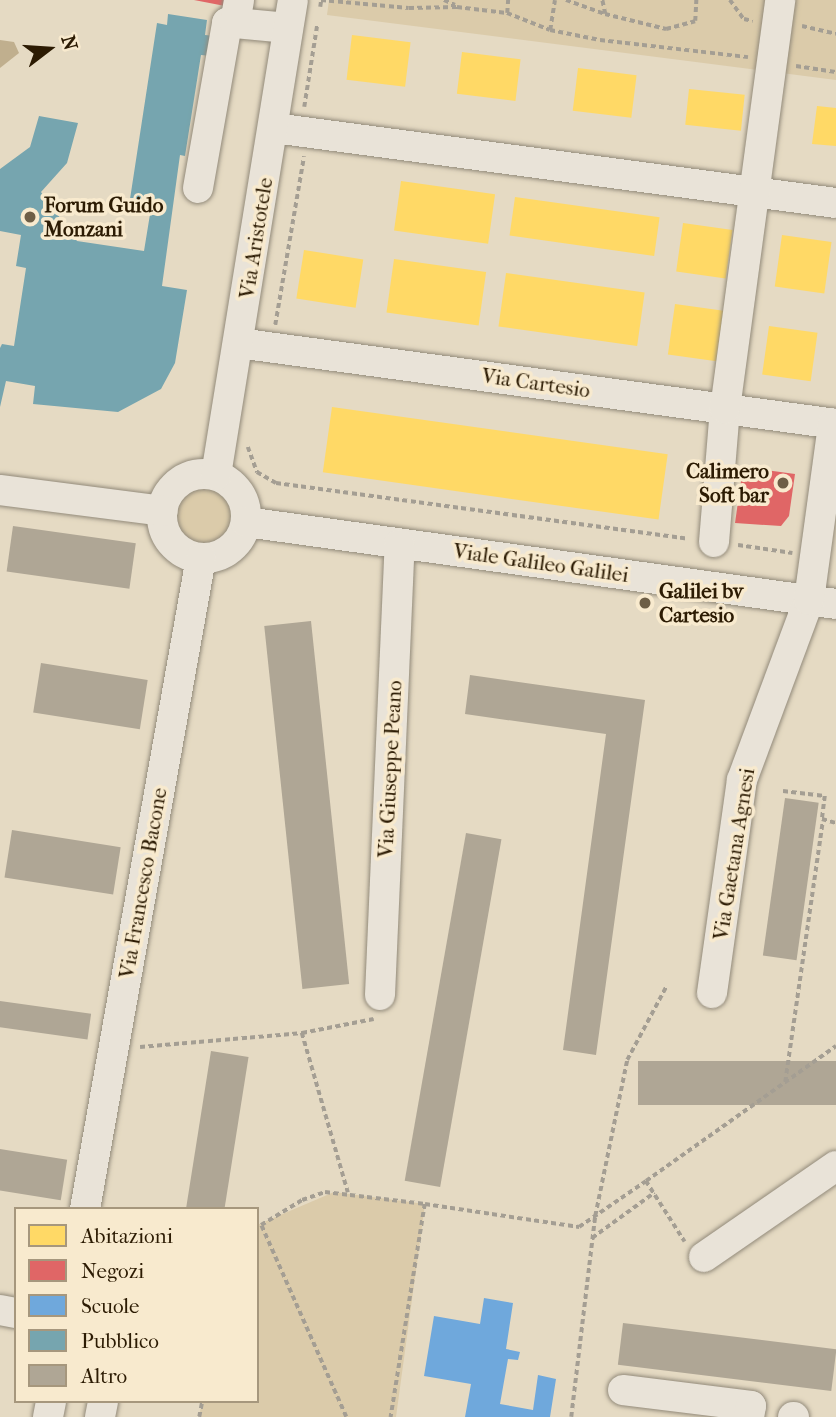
<!DOCTYPE html>
<style>
body{margin:0}
#map{position:relative;width:836px;height:1417px;overflow:hidden;background:#e5dac3;font-family:"IM FELL French Canon",serif}
div>[style]{position:absolute}
.green>*{inset:0;background:#dbcbaa}
.round{border-radius:50%}
.water>*{inset:0;background:#c0af8e}
.homes>*{inset:0;background:#ffd966;transform-origin:0 0}
.shops>*{inset:0;background:#e06666}
.schools>*{inset:0;background:#6fa8dc}
.public>*{inset:0;background:#76a5af}
.building>*{inset:0;background:#afa695;transform-origin:0 0}
.path>*{height:3.5px;margin-top:-1.75px;transform-origin:0;background:repeating-linear-gradient(90deg,#a49e93 0 5px,transparent 0 8.5px)}
.roads{filter:drop-shadow(0 0 2px #928a7a) drop-shadow(0 0 2px #928a7a)}
.minor>*{height:30px;margin:-15px;padding:0 15px;transform-origin:15px;border-radius:15px;background:#e9e3d8}
.minor>.ring{margin:-15px;padding:0;box-sizing:content-box;background:none;border:30px solid #e9e3d8;border-radius:50%}
.dots>*{width:19px;height:19px;translate:-50% -50%;box-sizing:border-box;border:4px solid #f8eace;border-radius:50%}
span{translate:-50% -50%;white-space:nowrap;text-align:center;line-height:1.15;-webkit-text-stroke:7px #f8eace;paint-order:stroke}
.poi-label{font-size:21px;color:#2c1b03;font-weight:700}
.left{translate:0 -50%;text-align:left}
.right{translate:-100% -50%;text-align:right}
.street-label{font-size:21px;color:#2c1b03}
.legend{position:absolute;left:14px;top:1207px;width:245px;height:196px;box-sizing:border-box;background:#f8eace;border:2px solid #a6977d;margin:0;padding:9px 12px;list-style:none;font-size:21px;color:#2c1b03}
.legend li{display:flex;align-items:center;gap:14px;height:35px}
.legend b{width:35px;border:2px solid #a6977d}
.north{position:absolute;left:14px;top:14px;width:70px;height:70px;-webkit-text-stroke:5px #f8eace;paint-order:stroke;rotate:73deg;font-size:19px;font-weight:700;line-height:28px;text-align:center;color:#2c1b03}
.north::after{content:'';display:block;margin:auto;width:24px;height:32px;background:#2c1b03;clip-path:polygon(50% 0,100% 100%,50% 72%,0 100%)}
</style>
<div id="map">
<div class="green">
<i style="clip-path:polygon(329px 0,836px 0,836px 80px,327px 15px)"></i>
<i class="round" style="left:175px;top:488px;width:58px;height:58px"></i>
<i style="clip-path:polygon(334px 1192px,425px 1204px,396px 1417px,199px 1417px,202px 1401px,257px 1401px,257px 1225px)"></i>
</div>
<div class="water">
<i style="clip-path:polygon(0 40px,14px 42px,19px 53px,0 68px)"></i>
</div>
<div class="homes">
<i style="left:352px;top:35px;width:59px;height:45px;rotate:7deg"></i>
<i style="left:462px;top:52px;width:59px;height:42px;rotate:7deg"></i>
<i style="left:578px;top:68px;width:59px;height:43px;rotate:7deg"></i>
<i style="left:689px;top:89px;width:56px;height:36px;rotate:6deg"></i>
<i style="clip-path:polygon(817px 106px,836px 108px,836px 146px,812px 144px)"></i>
<i style="left:401px;top:181px;width:95px;height:50px;rotate:8deg"></i>
<i style="left:515px;top:197px;width:146px;height:39px;rotate:8deg"></i>
<i style="left:683px;top:223px;width:50px;height:49px;rotate:8deg"></i>
<i style="left:782px;top:235px;width:50px;height:52px;rotate:8deg"></i>
<i style="left:304px;top:250px;width:60px;height:49px;rotate:9deg"></i>
<i style="left:394px;top:259px;width:93px;height:54px;rotate:8deg"></i>
<i style="left:506px;top:273px;width:140px;height:54px;rotate:8deg"></i>
<i style="left:675px;top:304px;width:49px;height:51px;rotate:8deg"></i>
<i style="left:769px;top:326px;width:49px;height:49px;rotate:8deg"></i>
<i style="left:332px;top:407px;width:339px;height:66px;rotate:8deg"></i>
</div>
<div class="shops">
<i style="clip-path:polygon(194px 0,226px 0,225px 6px)"></i>
<i style="clip-path:polygon(743px 467px,795px 474px,789px 516px,781px 526px,735px 523px)"></i>
</div>
<div class="schools">
<i style="clip-path:polygon(484px 1298px,513px 1303px,506px 1349px,520px 1352px,518px 1360px,508px 1359px,500px 1404px,533px 1410px,538px 1375px,556px 1379px,550px 1417px,465px 1417px,471px 1384px,424px 1376px,434px 1316px,480px 1324px)"></i>
</div>
<div class="public">
<i style="clip-path:polygon(168px 14px,207px 20px,205px 35px,215px 36px,211px 56px,201px 55px,185px 156px,180px 155px,162px 286px,187px 290px,175px 363px,161px 389px,118px 412px,33px 404px,35px 386px,6px 381px,0 407px,0 348px,2px 344px,14px 346px,26px 268px,16px 266px,21px 235px,0 231px,0 169px,30px 147px,39px 116px,78px 123px,67px 163px,41px 192px,77px 241px,144px 251px,152px 202px,130px 199px,157px 23px,167px 25px)"></i>
</div>
<div class="building">
<i style="left:13px;top:526px;width:124px;height:46px;rotate:8deg"></i>
<i style="left:311px;top:621px;width:365px;height:47px;rotate:84deg"></i>
<i style="left:41px;top:663px;width:108px;height:50px;rotate:9deg"></i>
<i style="clip-path:polygon(470px 675px,645px 700px,596px 1055px,563px 1050px,606px 734px,465px 714px)"></i>
<i style="left:785px;top:798px;width:34px;height:159px;rotate:8deg"></i>
<i style="left:12px;top:830px;width:110px;height:48px;rotate:9deg"></i>
<i style="left:466px;top:833px;width:36px;height:353px;rotate:10deg"></i>
<i style="left:0;top:1001px;width:92px;height:26px;rotate:8deg"></i>
<i style="left:211px;top:1051px;width:38px;height:160px;rotate:9deg"></i>
<i style="left:836px;top:1061px;width:44px;height:198px;rotate:90deg"></i>
<i style="left:0;top:1149px;width:68px;height:41px;rotate:9deg"></i>
<i style="left:623px;top:1323px;width:215px;height:42px;rotate:7deg"></i>
</div>
<div class="path">
<i style="left:444px;top:0;width:12px;rotate:24deg"></i>
<i style="left:566px;top:0;width:41px;rotate:19.7deg"></i>
<i style="left:605px;top:14px;width:14px;rotate:-102deg"></i>
<i style="left:730px;top:0;width:24px;rotate:54deg"></i>
<i style="left:744px;top:19px;width:9px;rotate:13deg"></i>
<i style="left:320px;top:7px;width:7px;rotate:-82deg"></i>
<i style="left:321px;top:0;width:88px;rotate:5.2deg"></i>
<i style="left:409px;top:8px;width:48px;rotate:-1.2deg"></i>
<i style="left:457px;top:7px;width:50px;rotate:6.8deg"></i>
<i style="left:507px;top:13px;width:46px;rotate:21.6deg"></i>
<i style="left:550px;top:30px;width:51px;rotate:11.3deg"></i>
<i style="left:600px;top:40px;width:149px;rotate:6.6deg"></i>
<i style="left:507px;top:13px;width:13px;rotate:-86deg"></i>
<i style="left:605px;top:14px;width:63px;rotate:13.8deg"></i>
<i style="left:666px;top:29px;width:30px;rotate:-15deg"></i>
<i style="left:695px;top:21px;width:21px;rotate:-87deg"></i>
<i style="left:802px;top:26px;width:35px;rotate:13deg"></i>
<i style="left:550px;top:30px;width:30px;rotate:-81deg"></i>
<i style="left:796px;top:66px;width:40px;rotate:8.5deg"></i>
<i style="left:304px;top:107px;width:83px;rotate:-81deg"></i>
<i style="left:275px;top:325px;width:171px;rotate:-80.3deg"></i>
<i style="left:248px;top:447px;width:27px;rotate:70deg"></i>
<i style="left:257px;top:472px;width:22px;rotate:30deg"></i>
<i style="left:276px;top:483px;width:416px;rotate:7.7deg"></i>
<i style="left:738px;top:545px;width:55px;rotate:8.4deg"></i>
<i style="left:783px;top:791px;width:42px;rotate:6.8deg"></i>
<i style="left:825px;top:796px;width:23px;rotate:97deg"></i>
<i style="left:822px;top:819px;width:15px;rotate:16deg"></i>
<i style="left:302px;top:1033px;width:73px;rotate:-11deg"></i>
<i style="left:140px;top:1047px;width:163px;rotate:-4.9deg"></i>
<i style="left:302px;top:1033px;width:166px;rotate:73.9deg"></i>
<i style="left:785px;top:1082px;width:261px;rotate:-81.8deg"></i>
<i style="left:646px;top:1181px;width:233px;rotate:-35.4deg"></i>
<i style="left:425px;top:1204px;width:156px;rotate:8.5deg"></i>
<i style="left:579px;top:1227px;width:81px;rotate:-34.5deg"></i>
<i style="left:646px;top:1181px;width:72px;rotate:57.4deg"></i>
<i style="left:592px;top:1238px;width:77px;rotate:-36deg"></i>
<i style="left:199px;top:1417px;width:16px;rotate:-79deg"></i>
<i style="left:346px;top:1417px;width:210px;rotate:-113.9deg"></i>
<i style="left:261px;top:1225px;width:48px;rotate:-31.4deg"></i>
<i style="left:302px;top:1200px;width:24px;rotate:-19deg"></i>
<i style="left:325px;top:1192px;width:101px;rotate:6.8deg"></i>
<i style="left:425px;top:1204px;width:216px;rotate:99.1deg"></i>
<i style="left:571px;top:1417px;width:202px;rotate:-83.2deg"></i>
<i style="left:595px;top:1216px;width:159px;rotate:-78.4deg"></i>
<i style="left:627px;top:1060px;width:83px;rotate:-61.9deg"></i>
</div>
<div class="roads">
<div class="minor">
<i style="left:235px;top:23px;width:53px;rotate:5.4deg"></i>
<i style="left:274px;top:128px;width:567px;rotate:7.6deg"></i>
<i style="left:198px;top:188px;width:168px;rotate:-80deg"></i>
<i style="left:227px;top:23px;width:8px"></i>
<i style="left:235px;top:23px;width:23px;rotate:-80deg"></i>
<i style="left:238px;top:343px;width:603px;rotate:7.71deg"></i>
<i class="ring" style="left:162px;top:474px;width:54px;height:54px"></i>
<i style="left:216px;top:475px;width:481px;rotate:-80.8deg"></i>
<i style="left:0;top:490px;width:164px;rotate:7.3deg"></i>
<i style="left:246px;top:522px;width:596px;rotate:7.91deg"></i>
<i style="left:714px;top:542px;width:133px;rotate:-85.3deg"></i>
<i style="left:725px;top:409px;width:413px;rotate:-82.3deg"></i>
<i style="left:712px;top:993px;width:215px;rotate:-82deg"></i>
<i style="left:742px;top:780px;width:192px;rotate:-69.6deg"></i>
<i style="left:809px;top:600px;width:178px;rotate:-82.2deg"></i>
<i style="left:380px;top:995px;width:451px;rotate:-87.5deg"></i>
<i style="left:85px;top:1209px;width:661px;rotate:-79.9deg"></i>
<i style="left:704px;top:1257px;width:160px;rotate:-34.6deg"></i>
<i style="left:0;top:1310px;width:16px;rotate:11deg"></i>
<i style="left:623px;top:1390px;width:129px;rotate:7.1deg"></i>
<i style="left:751px;top:1406px;width:11px;rotate:100deg"></i>
<i style="left:48px;top:1417px;width:16px;rotate:-79deg"></i>
<i style="left:100px;top:1417px;width:16px;rotate:-79deg"></i>
<i style="left:793px;top:1417px;width:1px"></i>
</div>
</div>
<div class="dots">
<i style="left:30px;top:217px;background:#6d5e46"></i>
<i style="left:783px;top:483px;background:#6d5e46"></i>
<i style="left:645px;top:603px;background:#6d5e46"></i>
</div>
<div class="poi-label">
<span class="left" style="left:44px;top:217px">Forum Guido<br>Monzani</span>
<span class="right" style="left:769px;top:483px">Calimero<br>Soft bar</span>
<span class="left" style="left:659px;top:603px">Galilei bv<br>Cartesio</span>
</div>
<div class="street-label">
<span style="left:256px;top:238px;rotate:-81deg">Via Aristotele</span>
<span style="left:536px;top:383px;rotate:8deg">Via Cartesio</span>
<span style="left:541px;top:563px;rotate:8deg">Viale Galileo Galilei</span>
<span style="left:390px;top:769px;rotate:-87deg">Via Giuseppe Peano</span>
<span style="left:734px;top:854px;rotate:-81deg">Via Gaetana Agnesi</span>
<span style="left:143px;top:883px;rotate:-80deg">Via Francesco Bacone</span>
</div>
<ul class="legend">
<li><b style="height:19px;background:#ffd966"></b>Abitazioni</li>
<li><b style="height:19px;background:#e06666"></b>Negozi</li>
<li><b style="height:19px;background:#6fa8dc"></b>Scuole</li>
<li><b style="height:19px;background:#76a5af"></b>Pubblico</li>
<li><b style="height:19px;background:#afa695"></b>Altro</li>
</ul>
<div class="north">N</div>
</div>
